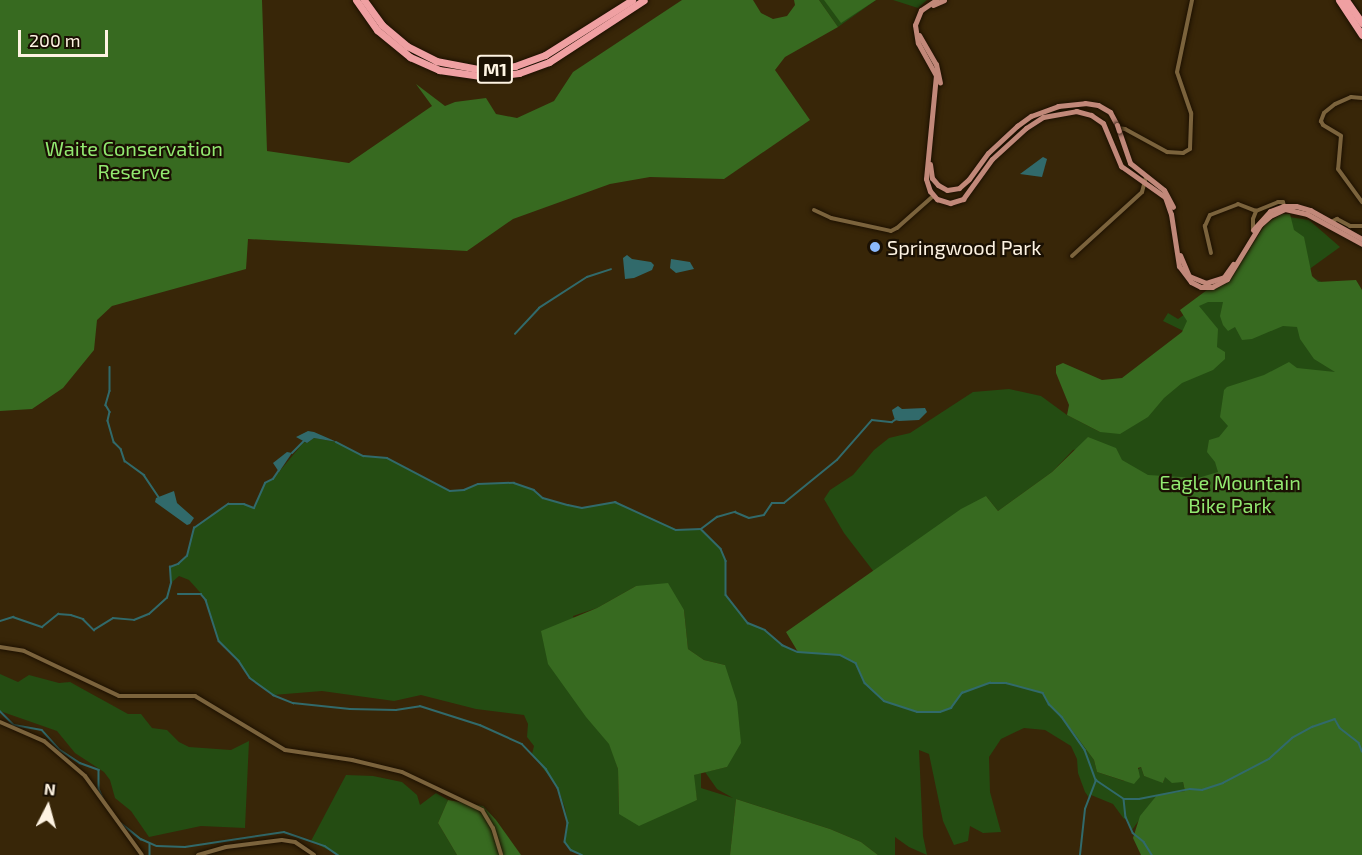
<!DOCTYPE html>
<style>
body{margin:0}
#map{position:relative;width:1362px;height:855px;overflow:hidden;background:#382608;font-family:"Exo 2",sans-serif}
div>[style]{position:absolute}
.green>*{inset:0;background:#244c12}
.forest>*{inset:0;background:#376a20}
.water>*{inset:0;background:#316a6b}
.stream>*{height:1.5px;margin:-0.75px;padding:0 0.75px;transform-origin:0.75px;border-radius:0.75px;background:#316a6b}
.roads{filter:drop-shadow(0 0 2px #1c1000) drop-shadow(0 0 2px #1c1000)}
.minor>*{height:4px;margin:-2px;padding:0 2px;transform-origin:2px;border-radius:2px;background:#7b633c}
.major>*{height:5px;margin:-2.5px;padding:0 2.5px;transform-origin:2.5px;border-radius:2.5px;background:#c18879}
.highway>*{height:7px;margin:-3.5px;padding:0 3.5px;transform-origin:3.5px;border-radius:3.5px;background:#efa0a2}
.bridges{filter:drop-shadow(0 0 2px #1c1000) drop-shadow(0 0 2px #1c1000)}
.major-bridge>*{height:5px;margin:-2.5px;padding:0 2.5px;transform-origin:2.5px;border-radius:2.5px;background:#c18879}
.dots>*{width:16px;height:16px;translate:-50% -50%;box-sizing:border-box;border:3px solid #1a1003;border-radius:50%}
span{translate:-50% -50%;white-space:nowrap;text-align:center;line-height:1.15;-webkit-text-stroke:4.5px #1a1003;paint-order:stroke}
.shield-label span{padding:2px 4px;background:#1a1003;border:2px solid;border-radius:4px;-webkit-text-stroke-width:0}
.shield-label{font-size:18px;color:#fef3e2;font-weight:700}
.park-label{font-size:20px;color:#92e970}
.poi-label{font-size:20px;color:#fef3e2}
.left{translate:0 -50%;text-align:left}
.north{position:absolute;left:18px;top:777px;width:60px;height:60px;-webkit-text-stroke:4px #1a1003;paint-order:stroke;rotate:6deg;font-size:16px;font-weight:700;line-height:24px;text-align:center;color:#fef3e2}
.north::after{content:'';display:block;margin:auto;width:21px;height:27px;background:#fef3e2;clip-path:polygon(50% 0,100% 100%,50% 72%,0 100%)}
.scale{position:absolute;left:18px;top:30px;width:90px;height:27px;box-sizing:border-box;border:3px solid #fef3e2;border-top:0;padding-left:8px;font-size:18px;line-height:21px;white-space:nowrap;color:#fef3e2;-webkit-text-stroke:4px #1a1003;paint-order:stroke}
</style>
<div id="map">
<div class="green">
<i style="clip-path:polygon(819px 0,876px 0,838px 27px)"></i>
<i style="clip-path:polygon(893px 0,927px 0,918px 8px)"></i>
<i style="clip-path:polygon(evenodd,1283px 216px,1309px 220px,1340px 247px,1304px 273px,1362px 303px,1362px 758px,900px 553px,874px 572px,844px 533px,824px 499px,830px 490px,853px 475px,874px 450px,889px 438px,910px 433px,973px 392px,1009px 389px,1041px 396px,1067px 415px,1100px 432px,1204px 341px,1163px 321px,1168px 313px,1178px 319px,1231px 282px,1283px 216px,1103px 444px,996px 517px,986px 496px,998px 511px,1052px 472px,1073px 450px,1103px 444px)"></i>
<i style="clip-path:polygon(evenodd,314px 438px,337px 442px,364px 456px,387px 458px,450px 491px,464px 490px,478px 484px,514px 483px,534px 490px,543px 498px,568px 505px,582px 508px,615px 502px,676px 529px,701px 529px,721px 549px,726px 561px,726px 595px,748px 623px,765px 630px,782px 645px,798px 652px,840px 655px,856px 663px,865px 683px,958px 699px,962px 693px,990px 683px,1006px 683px,1043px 693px,1049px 704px,1062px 717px,1094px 760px,1097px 772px,1124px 781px,1141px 767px,1144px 776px,1164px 782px,1164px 776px,1183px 782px,1185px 791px,1157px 795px,1132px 830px,1127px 818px,1124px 819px,1113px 804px,1091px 795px,1090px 799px,1085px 792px,1078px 773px,1077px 759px,1071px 746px,1045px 730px,1024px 728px,1001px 739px,989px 757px,990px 792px,1001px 832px,983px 833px,970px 826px,968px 841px,954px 845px,943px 821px,929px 754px,919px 750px,923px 836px,927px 855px,909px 847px,895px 837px,895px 855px,878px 855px,861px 842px,830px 829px,736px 799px,730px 855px,582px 855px,571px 850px,565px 842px,568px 823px,565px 808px,558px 788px,532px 754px,534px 746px,527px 737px,528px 724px,524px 715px,476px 709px,421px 695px,394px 701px,322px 691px,273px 695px,250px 678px,239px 661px,219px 641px,206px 599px,189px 580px,179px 576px,171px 583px,170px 567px,178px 564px,187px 556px,194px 528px,228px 504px,244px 504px,254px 508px,265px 483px,273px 479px,304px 442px,307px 443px,314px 438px,636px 586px,684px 610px,688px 649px,704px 660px,725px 665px,727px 767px,705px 772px,717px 789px,733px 798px,701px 788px,701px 773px,693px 775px,697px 800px,619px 814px,618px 769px,573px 616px,597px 608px,636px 586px)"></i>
<i style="clip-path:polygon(0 674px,18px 682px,29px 675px,59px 683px,70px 682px,128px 714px,141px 714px,152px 728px,167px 730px,179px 742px,189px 747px,231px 750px,249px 741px,245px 828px,201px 826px,149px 837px,131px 811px,115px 798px,110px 780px,104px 772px,75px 753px,57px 731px,0 711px)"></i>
<i style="clip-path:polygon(346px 775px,373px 776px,402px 782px,417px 795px,420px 805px,436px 793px,448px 800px,438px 823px,457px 855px,338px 855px,311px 841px)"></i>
</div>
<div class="forest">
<i style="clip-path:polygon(0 0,262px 0,267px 151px,349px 163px,432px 106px,416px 84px,445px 106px,455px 102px,486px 98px,496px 114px,517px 118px,554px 101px,573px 72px,682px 0,753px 0,761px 13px,773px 19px,787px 16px,795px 5px,794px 0,819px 0,838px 27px,785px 57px,775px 70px,810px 120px,724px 179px,650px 177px,610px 184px,513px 219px,467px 251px,248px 239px,246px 269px,112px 306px,97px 320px,94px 350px,63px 388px,32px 409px,0 411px)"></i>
<i style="clip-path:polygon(824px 0,876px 0,841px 23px)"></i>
<i style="clip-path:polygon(1282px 214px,1290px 214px,1294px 230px,1304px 237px,1312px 276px,1318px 282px,1356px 280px,1362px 290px,1362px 855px,1141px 855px,1133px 838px,1140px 816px,1157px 795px,1185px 791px,1183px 782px,1172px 783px,1165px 777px,1163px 783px,1144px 776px,1141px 767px,1138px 768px,1140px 777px,1134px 784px,1097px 772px,1094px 760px,1062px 717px,1049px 704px,1043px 693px,1006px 683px,990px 683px,962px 693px,951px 708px,940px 712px,917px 712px,884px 701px,865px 683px,856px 663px,840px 655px,798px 652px,786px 632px,961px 509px,986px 496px,998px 511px,1052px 472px,1088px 437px,1116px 448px,1122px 460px,1148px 475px,1198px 478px,1218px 472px,1215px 462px,1207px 452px,1209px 440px,1219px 437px,1228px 426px,1220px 417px,1224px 390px,1227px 387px,1264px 375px,1289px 362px,1297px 368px,1335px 372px,1314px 359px,1300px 339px,1297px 327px,1283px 326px,1252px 339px,1242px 340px,1235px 327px,1228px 331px,1223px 325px,1220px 316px,1223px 302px,1208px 302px,1199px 306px,1218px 329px,1217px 347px,1225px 352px,1225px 359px,1213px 370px,1182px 383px,1164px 398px,1148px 417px,1120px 434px,1100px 432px,1067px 415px,1069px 405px,1056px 373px,1056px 366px,1063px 363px,1102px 380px,1122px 378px,1182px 332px,1187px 321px,1180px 310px,1207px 290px,1228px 282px,1266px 223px)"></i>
<i style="clip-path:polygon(668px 583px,684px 610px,688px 649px,704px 660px,725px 665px,737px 702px,741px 743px,727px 767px,694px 775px,697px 800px,639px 826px,619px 814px,618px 769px,609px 744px,586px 717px,548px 664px,541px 631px,597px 608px,636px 586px)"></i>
<i style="clip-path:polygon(736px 799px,830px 829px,861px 842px,878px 855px,730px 855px)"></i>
<i style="clip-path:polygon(448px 800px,483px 806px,496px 820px,521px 855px,457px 855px,438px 823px)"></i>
</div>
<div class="water">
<i style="clip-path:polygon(1043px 157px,1047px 159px,1042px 177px,1020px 174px)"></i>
<i style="clip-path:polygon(627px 255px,632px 259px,651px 262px,654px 265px,652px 270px,634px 278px,625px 279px,623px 258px)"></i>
<i style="clip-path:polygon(671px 259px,690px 262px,694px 269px,676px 273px,670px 268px)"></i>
<i style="clip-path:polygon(898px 406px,902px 409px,925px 408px,927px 412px,919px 420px,899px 421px,895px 420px,893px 414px,892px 410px)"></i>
<i style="clip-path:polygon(308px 431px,314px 432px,337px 442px,314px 438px,307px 443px,296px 437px)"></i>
<i style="clip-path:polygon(287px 452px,292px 453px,279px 472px,273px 463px)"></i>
<i style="clip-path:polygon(174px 491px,177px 503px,194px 518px,190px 524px,187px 525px,155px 502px,156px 498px)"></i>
</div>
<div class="stream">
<i style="left:515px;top:334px;width:35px;rotate:-47deg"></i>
<i style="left:539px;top:308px;width:57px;rotate:-32.9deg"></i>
<i style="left:587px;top:277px;width:25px;rotate:-18deg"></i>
<i style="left:110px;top:367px;width:24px;rotate:90deg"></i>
<i style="left:110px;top:391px;width:15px;rotate:106deg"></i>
<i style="left:106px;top:405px;width:8px;rotate:60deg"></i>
<i style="left:110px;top:412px;width:9px;rotate:103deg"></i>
<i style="left:108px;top:421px;width:22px;rotate:74deg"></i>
<i style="left:114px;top:442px;width:10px;rotate:45deg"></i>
<i style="left:121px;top:449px;width:13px;rotate:72deg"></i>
<i style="left:125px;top:461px;width:24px;rotate:36deg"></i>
<i style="left:144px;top:475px;width:27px;rotate:56deg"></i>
<i style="left:336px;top:442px;width:31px;rotate:27deg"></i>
<i style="left:364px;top:456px;width:23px;rotate:5deg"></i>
<i style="left:387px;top:458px;width:71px;rotate:27.6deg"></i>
<i style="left:450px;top:491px;width:14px;rotate:-4deg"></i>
<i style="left:464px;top:490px;width:15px;rotate:-23deg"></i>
<i style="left:478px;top:484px;width:36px;rotate:-2deg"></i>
<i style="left:514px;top:483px;width:21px;rotate:19deg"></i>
<i style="left:534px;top:490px;width:12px;rotate:42deg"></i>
<i style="left:543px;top:498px;width:26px;rotate:16deg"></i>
<i style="left:568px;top:505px;width:14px;rotate:12deg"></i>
<i style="left:582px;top:508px;width:34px;rotate:-10deg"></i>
<i style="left:615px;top:502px;width:67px;rotate:24.7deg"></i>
<i style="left:676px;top:530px;width:25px;rotate:-2deg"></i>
<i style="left:701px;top:529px;width:20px;rotate:-37deg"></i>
<i style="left:717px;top:517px;width:19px;rotate:-16deg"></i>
<i style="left:735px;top:512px;width:15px;rotate:23deg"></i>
<i style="left:749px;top:518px;width:15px;rotate:-11deg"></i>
<i style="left:764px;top:515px;width:14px;rotate:-56deg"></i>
<i style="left:772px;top:503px;width:12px"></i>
<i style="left:784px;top:503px;width:68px;rotate:-39.1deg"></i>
<i style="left:837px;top:460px;width:53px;rotate:-48.8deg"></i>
<i style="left:872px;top:420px;width:20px;rotate:6deg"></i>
<i style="left:892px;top:422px;width:4px;rotate:-34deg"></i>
<i style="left:292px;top:453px;width:17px;rotate:-45deg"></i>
<i style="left:701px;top:529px;width:28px;rotate:45deg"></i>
<i style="left:721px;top:549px;width:13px;rotate:67deg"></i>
<i style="left:726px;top:561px;width:34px;rotate:90deg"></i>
<i style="left:726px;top:595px;width:36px;rotate:52deg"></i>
<i style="left:748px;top:623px;width:18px;rotate:22deg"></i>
<i style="left:765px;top:630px;width:23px;rotate:41deg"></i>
<i style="left:782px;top:645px;width:17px;rotate:24deg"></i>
<i style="left:798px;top:652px;width:42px;rotate:4.1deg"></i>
<i style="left:840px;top:655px;width:18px;rotate:27deg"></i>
<i style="left:856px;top:663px;width:22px;rotate:66deg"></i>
<i style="left:865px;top:683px;width:26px;rotate:43deg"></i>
<i style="left:884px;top:701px;width:35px;rotate:18deg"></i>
<i style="left:917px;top:712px;width:23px"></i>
<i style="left:940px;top:712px;width:12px;rotate:-20deg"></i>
<i style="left:951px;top:708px;width:19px;rotate:-54deg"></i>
<i style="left:962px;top:693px;width:30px;rotate:-20deg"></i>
<i style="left:990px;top:683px;width:16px"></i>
<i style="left:1006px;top:683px;width:38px;rotate:15deg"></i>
<i style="left:1043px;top:693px;width:13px;rotate:61deg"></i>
<i style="left:1049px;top:704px;width:18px;rotate:45deg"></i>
<i style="left:1062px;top:717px;width:40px;rotate:55.1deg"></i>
<i style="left:1085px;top:750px;width:32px;rotate:70deg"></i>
<i style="left:1096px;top:780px;width:34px;rotate:34deg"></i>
<i style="left:1124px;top:799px;width:15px"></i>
<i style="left:1139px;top:799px;width:52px;rotate:-11.1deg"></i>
<i style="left:1190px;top:789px;width:12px;rotate:5deg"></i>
<i style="left:1202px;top:790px;width:22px;rotate:-18deg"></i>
<i style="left:1223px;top:783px;width:52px;rotate:-27.6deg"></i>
<i style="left:1269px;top:759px;width:31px;rotate:-42deg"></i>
<i style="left:1292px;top:738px;width:23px;rotate:-29deg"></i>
<i style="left:1312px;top:727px;width:24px;rotate:-19deg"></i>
<i style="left:1335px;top:719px;width:10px;rotate:61deg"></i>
<i style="left:1340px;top:728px;width:24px;rotate:38deg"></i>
<i style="left:1359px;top:743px;width:9px;rotate:69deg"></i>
<i style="left:178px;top:594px;width:23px"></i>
<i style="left:201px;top:594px;width:8px;rotate:50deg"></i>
<i style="left:206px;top:600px;width:43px;rotate:72.4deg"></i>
<i style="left:219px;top:641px;width:28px;rotate:45deg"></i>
<i style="left:239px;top:661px;width:20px;rotate:57deg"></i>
<i style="left:250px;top:678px;width:29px;rotate:36deg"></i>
<i style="left:273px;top:695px;width:22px;rotate:22deg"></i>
<i style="left:293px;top:703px;width:57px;rotate:6deg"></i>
<i style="left:350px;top:709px;width:46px;rotate:1.2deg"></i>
<i style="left:396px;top:710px;width:24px;rotate:-9deg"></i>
<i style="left:420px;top:706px;width:63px;rotate:17.6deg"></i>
<i style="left:480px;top:725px;width:46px;rotate:24.3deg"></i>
<i style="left:522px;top:744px;width:35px;rotate:46deg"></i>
<i style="left:546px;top:769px;width:22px;rotate:58deg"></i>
<i style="left:558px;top:788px;width:36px;rotate:74deg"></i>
<i style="left:568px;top:823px;width:19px;rotate:99deg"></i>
<i style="left:565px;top:842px;width:10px;rotate:53deg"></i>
<i style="left:571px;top:850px;width:12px;rotate:24deg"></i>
<i style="left:0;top:621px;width:14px;rotate:-17deg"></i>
<i style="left:13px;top:617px;width:31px;rotate:19deg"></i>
<i style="left:42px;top:627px;width:21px;rotate:-39deg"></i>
<i style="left:58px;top:614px;width:13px;rotate:4deg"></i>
<i style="left:71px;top:615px;width:13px;rotate:18deg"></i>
<i style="left:83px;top:619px;width:16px;rotate:45deg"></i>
<i style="left:94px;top:630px;width:22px;rotate:-32deg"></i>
<i style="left:113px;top:618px;width:21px;rotate:5deg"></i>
<i style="left:134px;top:620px;width:16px;rotate:-22deg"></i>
<i style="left:149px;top:614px;width:24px;rotate:-42deg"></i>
<i style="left:167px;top:598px;width:16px;rotate:-75deg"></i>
<i style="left:171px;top:583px;width:16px;rotate:-94deg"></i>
<i style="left:170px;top:567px;width:9px;rotate:-21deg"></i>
<i style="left:178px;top:564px;width:12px;rotate:-42deg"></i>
<i style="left:187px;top:556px;width:29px;rotate:-76deg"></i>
<i style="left:194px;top:528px;width:42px;rotate:-35.2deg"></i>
<i style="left:228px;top:504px;width:16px"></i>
<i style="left:244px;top:504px;width:11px;rotate:22deg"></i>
<i style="left:254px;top:508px;width:27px;rotate:-66deg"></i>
<i style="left:265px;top:483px;width:9px;rotate:-27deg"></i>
<i style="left:273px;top:479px;width:11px;rotate:-56deg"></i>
<i style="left:0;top:711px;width:20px;rotate:45deg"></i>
<i style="left:14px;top:725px;width:28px;rotate:10deg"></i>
<i style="left:42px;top:730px;width:27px;rotate:48deg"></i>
<i style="left:60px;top:750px;width:24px;rotate:33deg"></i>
<i style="left:80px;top:763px;width:20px;rotate:20deg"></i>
<i style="left:99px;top:770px;width:19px;rotate:90deg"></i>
<i style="left:99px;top:789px;width:12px;rotate:66deg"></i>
<i style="left:1124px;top:799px;width:18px;rotate:84deg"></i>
<i style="left:1126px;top:817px;width:17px;rotate:66deg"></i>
<i style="left:1133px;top:833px;width:14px;rotate:39deg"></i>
<i style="left:1144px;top:842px;width:15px;rotate:58deg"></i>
<i style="left:121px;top:823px;width:26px;rotate:39deg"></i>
<i style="left:141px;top:839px;width:17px;rotate:24deg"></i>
<i style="left:157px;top:846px;width:28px;rotate:2deg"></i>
<i style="left:185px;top:847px;width:100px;rotate:-8.6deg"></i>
<i style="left:284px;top:832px;width:43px;rotate:18.9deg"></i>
<i style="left:325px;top:846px;width:16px;rotate:35deg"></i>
<i style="left:150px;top:844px;width:11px;rotate:90deg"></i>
<i style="left:1080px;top:855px;width:46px;rotate:-83.8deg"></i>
<i style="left:1085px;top:809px;width:31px;rotate:-69deg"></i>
</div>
<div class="roads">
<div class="minor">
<i style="left:1362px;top:98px;width:11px;rotate:-175deg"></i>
<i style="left:1351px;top:97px;width:17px;rotate:156deg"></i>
<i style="left:1335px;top:104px;width:14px;rotate:141deg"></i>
<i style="left:1324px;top:113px;width:9px;rotate:111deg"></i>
<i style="left:1321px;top:121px;width:4px;rotate:63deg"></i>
<i style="left:1323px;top:125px;width:21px;rotate:31deg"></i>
<i style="left:1341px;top:136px;width:33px;rotate:95deg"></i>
<i style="left:1338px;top:169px;width:41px;rotate:54deg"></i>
<i style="left:1118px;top:128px;width:7px;rotate:8deg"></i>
<i style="left:1125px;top:129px;width:48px;rotate:28.7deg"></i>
<i style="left:1167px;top:152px;width:16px;rotate:4deg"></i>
<i style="left:1183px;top:153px;width:8px;rotate:-30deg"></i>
<i style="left:1190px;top:149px;width:36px;rotate:-88deg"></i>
<i style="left:1191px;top:113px;width:43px;rotate:-108.9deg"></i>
<i style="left:1177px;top:72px;width:74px;rotate:-78.2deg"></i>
<i style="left:814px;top:210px;width:19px;rotate:25deg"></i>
<i style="left:831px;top:218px;width:61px;rotate:12.2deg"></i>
<i style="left:891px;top:231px;width:7px;rotate:-27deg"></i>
<i style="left:897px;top:228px;width:48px;rotate:-41.6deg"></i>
<i style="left:1331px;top:222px;width:7px;rotate:-27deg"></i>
<i style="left:1337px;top:219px;width:15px;rotate:28deg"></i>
<i style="left:1350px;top:226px;width:12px"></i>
<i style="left:1253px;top:230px;width:11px;rotate:-90deg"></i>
<i style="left:1253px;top:219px;width:9px;rotate:-69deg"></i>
<i style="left:1256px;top:211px;width:24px;rotate:-22deg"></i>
<i style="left:1278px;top:202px;width:5px"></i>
<i style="left:1283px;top:202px;width:4px;rotate:76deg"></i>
<i style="left:1211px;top:253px;width:28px;rotate:-103deg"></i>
<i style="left:1205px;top:226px;width:12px;rotate:-66deg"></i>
<i style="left:1210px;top:215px;width:30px;rotate:-21deg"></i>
<i style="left:1238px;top:204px;width:19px;rotate:21deg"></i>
<i style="left:1072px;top:256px;width:95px;rotate:-42.4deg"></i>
<i style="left:1142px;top:192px;width:16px;rotate:-75deg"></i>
<i style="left:0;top:647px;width:24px;rotate:9deg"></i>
<i style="left:24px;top:651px;width:105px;rotate:25.3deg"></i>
<i style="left:119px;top:696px;width:76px"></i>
<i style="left:195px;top:696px;width:105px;rotate:31deg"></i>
<i style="left:285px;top:750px;width:68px;rotate:8.5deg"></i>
<i style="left:352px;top:760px;width:51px;rotate:13.5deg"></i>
<i style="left:402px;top:772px;width:89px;rotate:25.4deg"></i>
<i style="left:482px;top:810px;width:21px;rotate:59deg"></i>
<i style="left:493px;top:828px;width:28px;rotate:73deg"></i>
<i style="left:0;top:722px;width:48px;rotate:23.4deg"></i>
<i style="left:44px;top:741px;width:54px;rotate:40.5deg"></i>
<i style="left:85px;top:776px;width:97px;rotate:54.2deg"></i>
<i style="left:198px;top:855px;width:29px;rotate:-16deg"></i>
<i style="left:226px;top:847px;width:56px;rotate:-7.1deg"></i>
<i style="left:282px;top:840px;width:13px;rotate:9deg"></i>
<i style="left:295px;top:842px;width:23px;rotate:34deg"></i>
</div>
<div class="major">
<i style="left:936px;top:0;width:18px;rotate:146deg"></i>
<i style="left:921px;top:10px;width:16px;rotate:112deg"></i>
<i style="left:915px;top:25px;width:18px;rotate:81deg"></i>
<i style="left:918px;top:43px;width:37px;rotate:61deg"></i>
<i style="left:936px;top:75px;width:104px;rotate:95.5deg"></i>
<i style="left:926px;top:179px;width:13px;rotate:72deg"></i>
<i style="left:930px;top:191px;width:11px;rotate:49deg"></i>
<i style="left:937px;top:199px;width:14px;rotate:17deg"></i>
<i style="left:950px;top:203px;width:14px;rotate:-17deg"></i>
<i style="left:963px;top:199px;width:49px;rotate:-54.1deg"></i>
<i style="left:992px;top:159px;width:46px;rotate:-42.4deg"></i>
<i style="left:1026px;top:128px;width:20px;rotate:-33deg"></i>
<i style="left:1043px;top:117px;width:34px;rotate:-10deg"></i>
<i style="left:1076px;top:111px;width:16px;rotate:15deg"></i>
<i style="left:1091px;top:115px;width:14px;rotate:34deg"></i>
<i style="left:1103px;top:123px;width:47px;rotate:67.3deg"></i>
<i style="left:1121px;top:166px;width:54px;rotate:35.2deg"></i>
<i style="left:1165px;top:197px;width:18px;rotate:71deg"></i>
<i style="left:1171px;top:214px;width:53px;rotate:81.3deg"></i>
<i style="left:1179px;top:266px;width:20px;rotate:53deg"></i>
<i style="left:1191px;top:282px;width:11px;rotate:27deg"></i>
<i style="left:1201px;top:287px;width:11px"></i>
<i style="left:1212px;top:287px;width:17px;rotate:-28deg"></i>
<i style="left:1227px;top:279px;width:63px;rotate:-58.6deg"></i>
<i style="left:1260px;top:225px;width:13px;rotate:-42deg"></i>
<i style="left:1270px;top:216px;width:17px;rotate:-25deg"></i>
<i style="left:1285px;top:209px;width:23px;rotate:13deg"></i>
<i style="left:1307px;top:214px;width:63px;rotate:28.6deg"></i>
<i style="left:933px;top:5px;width:12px;rotate:-24deg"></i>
<i style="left:919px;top:35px;width:34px;rotate:60deg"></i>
<i style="left:936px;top:64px;width:19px;rotate:78deg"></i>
<i style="left:1119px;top:131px;width:34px;rotate:71deg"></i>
<i style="left:1130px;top:163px;width:43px;rotate:38.5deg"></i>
<i style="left:1164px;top:190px;width:19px;rotate:62deg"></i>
<i style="left:930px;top:164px;width:14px;rotate:82deg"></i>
<i style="left:932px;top:178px;width:9px;rotate:49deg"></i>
<i style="left:938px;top:185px;width:10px;rotate:29deg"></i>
<i style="left:947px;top:190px;width:12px;rotate:-9deg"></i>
<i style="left:959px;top:188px;width:13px;rotate:-42deg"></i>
<i style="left:969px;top:179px;width:32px;rotate:-54deg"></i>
<i style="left:988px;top:153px;width:40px;rotate:-43deg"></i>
<i style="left:1017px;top:126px;width:17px;rotate:-36deg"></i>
<i style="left:1031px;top:116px;width:29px;rotate:-20deg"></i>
<i style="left:1058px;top:106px;width:27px;rotate:-6deg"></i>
<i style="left:1085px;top:103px;width:13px;rotate:9deg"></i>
<i style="left:1098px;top:105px;width:14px;rotate:30deg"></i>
<i style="left:1110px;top:112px;width:15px;rotate:62deg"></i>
<i style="left:1253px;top:230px;width:25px;rotate:-48deg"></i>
<i style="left:1270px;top:211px;width:15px;rotate:-20deg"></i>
<i style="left:1284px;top:206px;width:12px"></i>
<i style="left:1296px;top:206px;width:15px;rotate:16deg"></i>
<i style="left:1310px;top:210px;width:60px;rotate:29.1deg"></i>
<i style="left:1180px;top:255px;width:23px;rotate:67deg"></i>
<i style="left:1189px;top:276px;width:18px;rotate:22deg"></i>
<i style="left:1206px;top:283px;width:19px;rotate:-18deg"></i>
<i style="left:1224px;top:277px;width:16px;rotate:-55deg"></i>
</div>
<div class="highway">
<i style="left:356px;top:0;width:37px;rotate:55deg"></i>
<i style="left:377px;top:30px;width:43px;rotate:39.3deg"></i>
<i style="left:410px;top:57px;width:32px;rotate:24deg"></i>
<i style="left:439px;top:70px;width:49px;rotate:8.3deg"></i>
<i style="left:487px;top:77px;width:32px;rotate:-7deg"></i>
<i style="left:519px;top:73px;width:32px;rotate:-20deg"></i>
<i style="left:549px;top:62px;width:113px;rotate:-33.1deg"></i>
<i style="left:364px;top:0;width:31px;rotate:54deg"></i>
<i style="left:382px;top:25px;width:33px;rotate:40deg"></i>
<i style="left:407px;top:46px;width:33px;rotate:27deg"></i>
<i style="left:436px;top:61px;width:48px;rotate:10.8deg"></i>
<i style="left:483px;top:70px;width:32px;rotate:-7deg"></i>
<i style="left:515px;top:66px;width:32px;rotate:-20deg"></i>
<i style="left:545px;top:55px;width:103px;rotate:-32.3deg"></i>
<i style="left:1339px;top:0;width:42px;rotate:56.7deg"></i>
<i style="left:1346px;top:0;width:28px;rotate:55deg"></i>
</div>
</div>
<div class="bridges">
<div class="major-bridge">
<i style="left:1117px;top:125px;width:6px;rotate:72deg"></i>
</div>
</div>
<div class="dots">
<i style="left:875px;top:247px;background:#8bb9fc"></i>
</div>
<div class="shield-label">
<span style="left:495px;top:69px">M1</span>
</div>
<div class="park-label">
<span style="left:134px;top:160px">Waite Conservation<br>Reserve</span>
<span style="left:1230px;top:494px">Eagle Mountain<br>Bike Park</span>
</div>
<div class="poi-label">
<span class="left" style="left:887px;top:247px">Springwood Park</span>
</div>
<div class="north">N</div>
<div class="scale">200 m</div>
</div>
